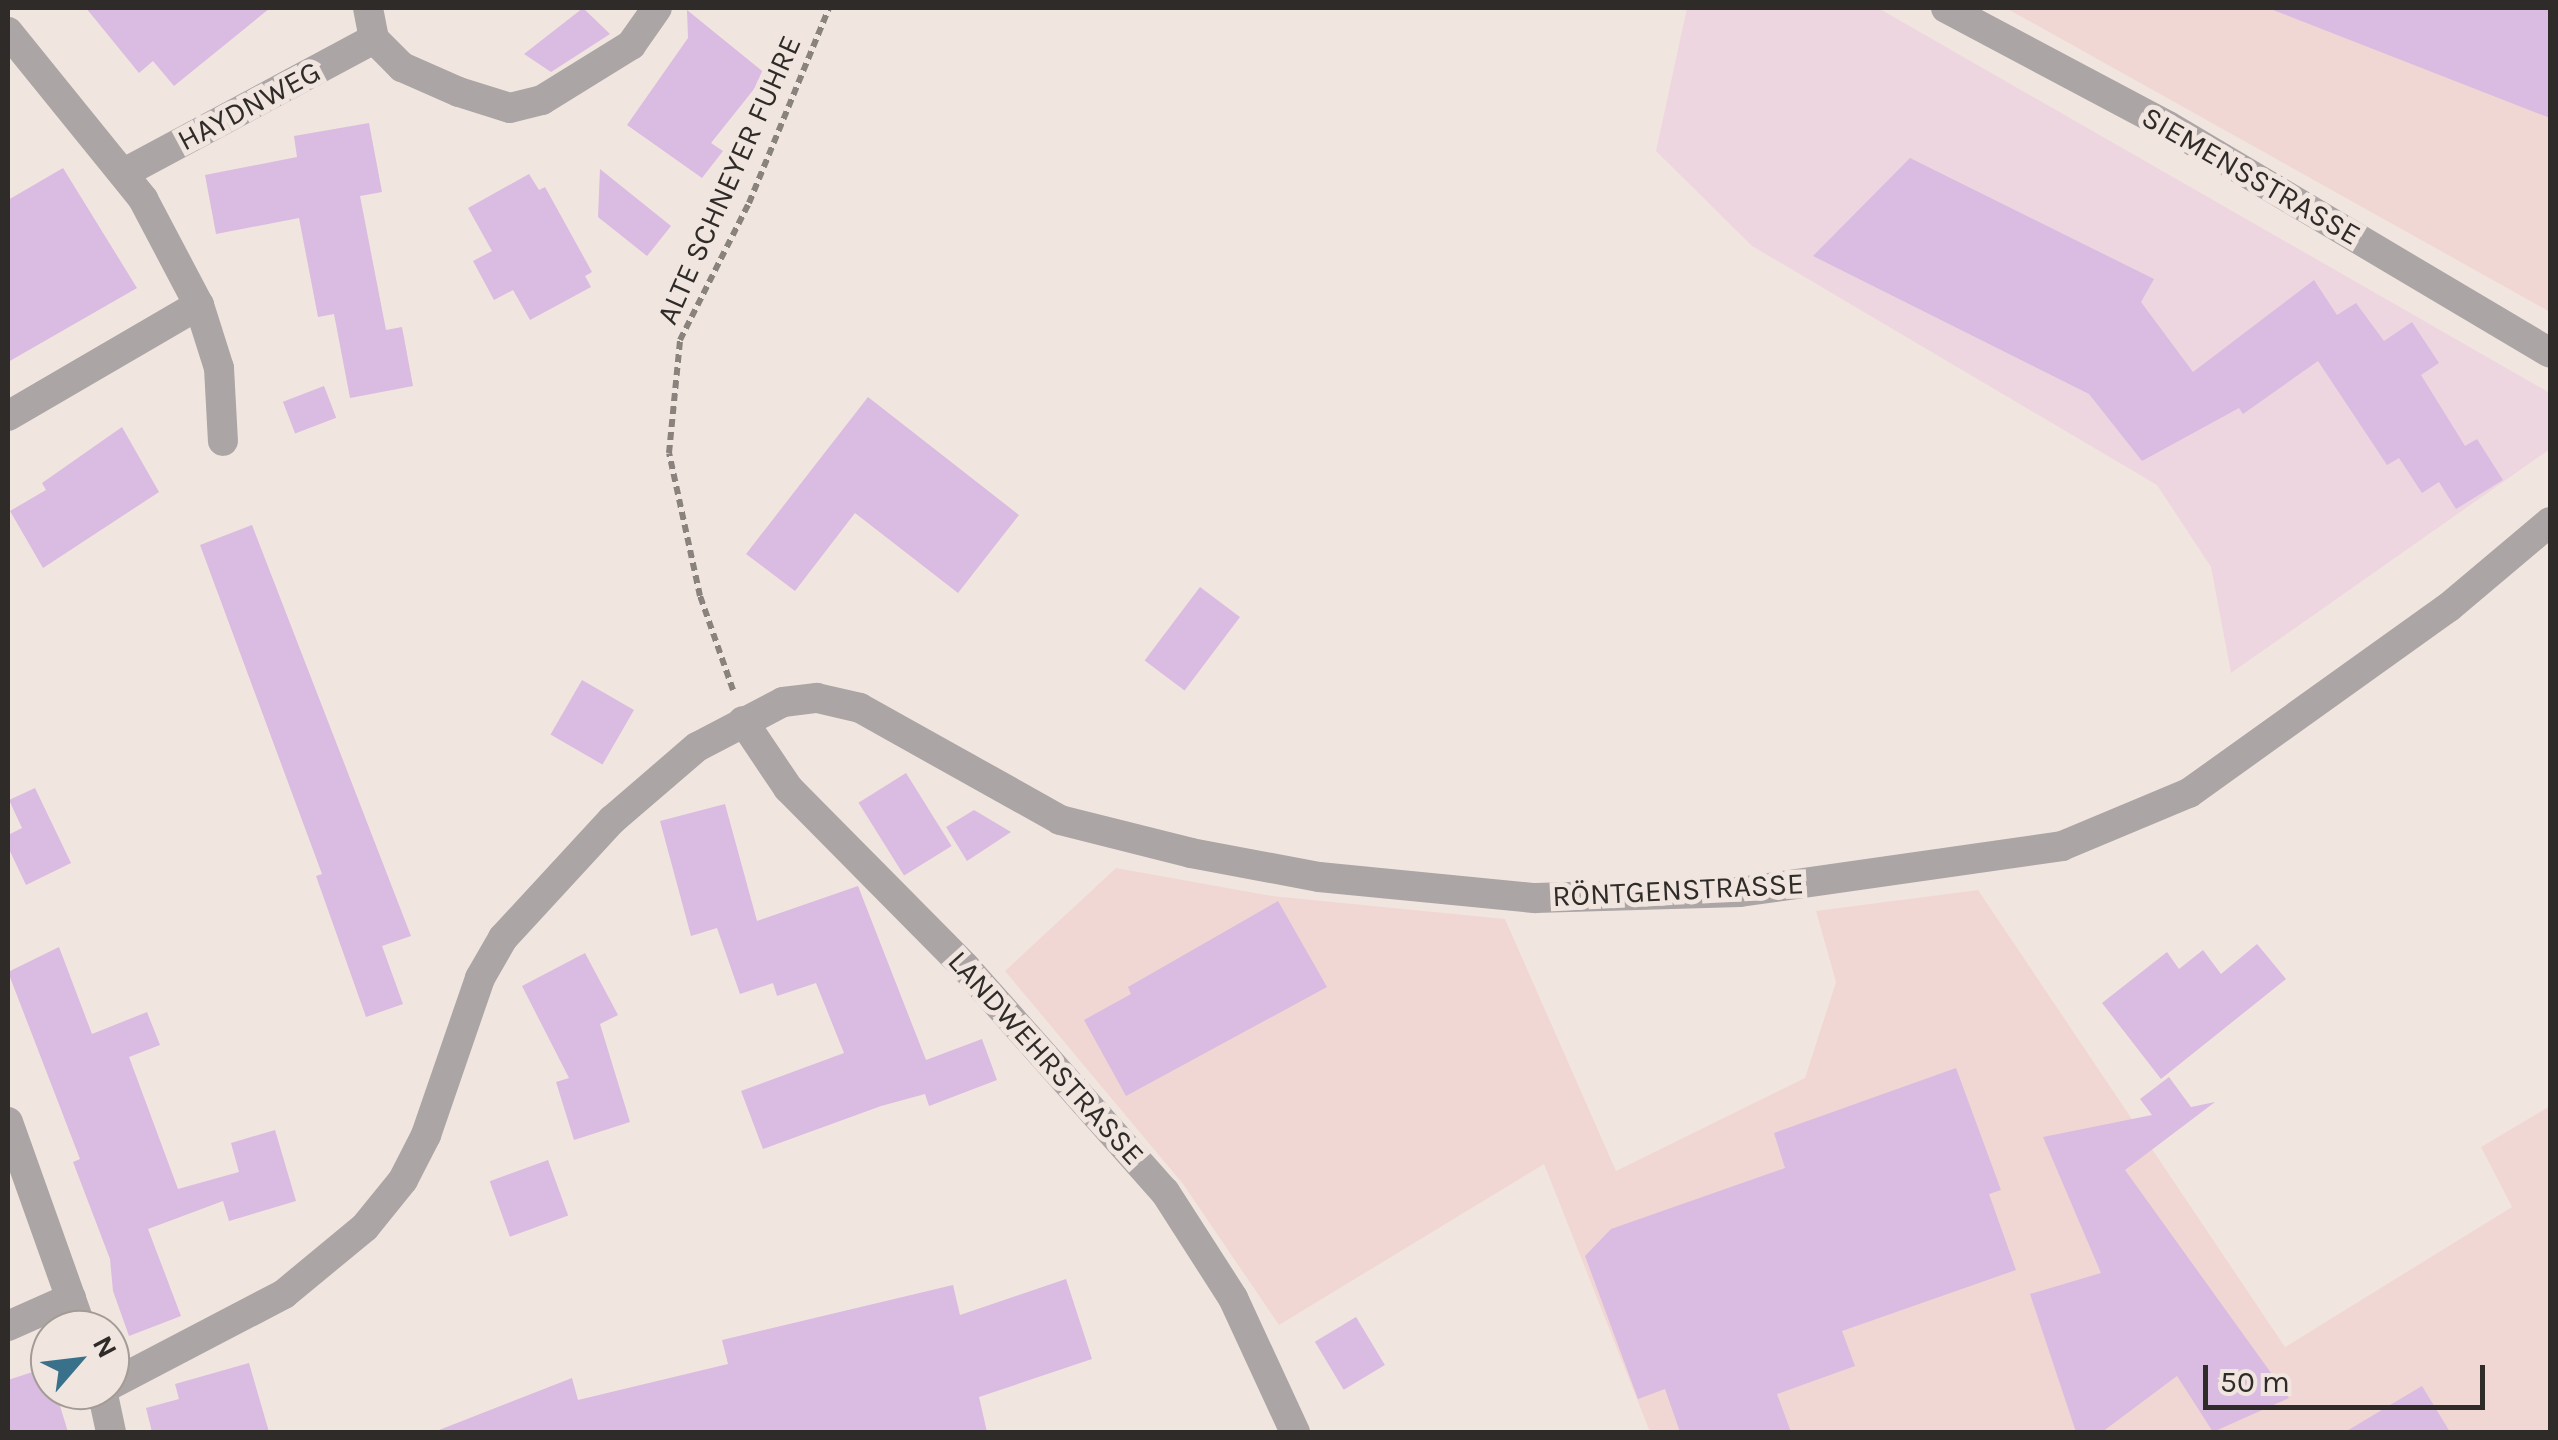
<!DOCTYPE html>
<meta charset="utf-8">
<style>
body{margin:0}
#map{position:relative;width:2558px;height:1440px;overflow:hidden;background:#f1e5df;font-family:Karla,sans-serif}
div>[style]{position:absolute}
.commercial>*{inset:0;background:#eed6e1}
.industrial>*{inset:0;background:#f1d7d3}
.building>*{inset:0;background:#dabbe1;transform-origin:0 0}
.path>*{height:6px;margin-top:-3px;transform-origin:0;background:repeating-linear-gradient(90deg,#89827d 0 8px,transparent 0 13px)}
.minor>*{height:30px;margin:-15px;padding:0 15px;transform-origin:15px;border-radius:15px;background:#aba5a5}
span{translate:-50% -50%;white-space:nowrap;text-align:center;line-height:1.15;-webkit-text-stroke:10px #f1e5df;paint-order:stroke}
.street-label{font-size:30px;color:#2f2b28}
.frame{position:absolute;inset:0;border:10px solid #2f2b28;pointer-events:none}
.north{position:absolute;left:30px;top:1310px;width:100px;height:100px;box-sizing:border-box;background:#f1e5df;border:2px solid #a39b96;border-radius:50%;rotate:62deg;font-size:28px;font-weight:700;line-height:40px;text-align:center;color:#2f2b28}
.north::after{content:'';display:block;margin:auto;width:35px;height:45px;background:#39718b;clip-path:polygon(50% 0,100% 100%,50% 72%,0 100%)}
.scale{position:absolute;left:2203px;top:1365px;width:282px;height:45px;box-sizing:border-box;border:5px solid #2f2b28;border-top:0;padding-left:12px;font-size:30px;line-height:35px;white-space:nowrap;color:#2f2b28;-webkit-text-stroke:8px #f1e5df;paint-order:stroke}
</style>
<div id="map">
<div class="commercial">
<i style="clip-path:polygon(1687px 8px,1878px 8px,2550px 393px,2550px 449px,2231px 673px,2211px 567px,2157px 485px,1752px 246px,1656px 151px)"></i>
</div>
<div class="industrial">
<i style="clip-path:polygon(2006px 8px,2550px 8px,2550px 312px)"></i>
<i style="clip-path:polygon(1116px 868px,1272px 896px,1505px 919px,1616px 1171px,1805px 1078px,1836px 982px,1816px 911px,1978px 890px,2285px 1347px,2512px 1207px,2481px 1147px,2550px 1106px,2550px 1432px,1650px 1432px,1544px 1164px,1279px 1325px,1183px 1184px,1005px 971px)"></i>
</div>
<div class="building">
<i style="clip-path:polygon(86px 8px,270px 8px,174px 86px,153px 61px,139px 73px)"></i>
<i style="clip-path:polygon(583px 8px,610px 34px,551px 72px,524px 54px)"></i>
<i style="clip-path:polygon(2274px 8px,2550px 8px,2550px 118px,2273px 10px)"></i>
<i style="clip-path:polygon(687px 10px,766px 74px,711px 143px,723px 151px,702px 178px,627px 125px,688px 38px)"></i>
<i style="clip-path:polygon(369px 123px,382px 192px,360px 196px,386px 330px,402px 327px,413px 386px,350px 398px,334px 314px,318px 317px,299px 218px,216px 234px,205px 175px,297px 157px,294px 136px)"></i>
<i style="clip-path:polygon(1910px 158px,2154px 279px,2141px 302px,2193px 372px,2314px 280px,2337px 315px,2356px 303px,2384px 341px,2412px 322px,2439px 363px,2421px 375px,2465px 446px,2477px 439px,2503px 480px,2456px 509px,2439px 482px,2422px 493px,2399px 458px,2387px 465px,2318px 361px,2243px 414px,2239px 408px,2142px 461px,2089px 394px,1813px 256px)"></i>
<i style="clip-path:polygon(63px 168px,137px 288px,8px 362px,8px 200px)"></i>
<i style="clip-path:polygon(600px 169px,671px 226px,647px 256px,598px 217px)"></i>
<i style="clip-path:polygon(529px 174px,539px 190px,545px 187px,592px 272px,585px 276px,591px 287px,530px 320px,513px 290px,494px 300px,473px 261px,492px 251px,468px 208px)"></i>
<i style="left:324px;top:386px;width:34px;height:44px;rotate:69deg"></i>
<i style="clip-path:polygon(868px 397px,1019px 515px,958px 593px,855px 513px,795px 591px,746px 554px)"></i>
<i style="clip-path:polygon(122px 427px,159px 492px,43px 568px,10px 511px,46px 490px,42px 483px)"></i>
<i style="clip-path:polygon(252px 525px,411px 936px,382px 946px,403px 1004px,366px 1017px,316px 876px,322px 874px,200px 545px)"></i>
<i style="left:1200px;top:587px;width:50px;height:92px;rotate:37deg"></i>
<i style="left:582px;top:680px;width:60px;height:63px;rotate:30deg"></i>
<i style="left:906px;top:773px;width:86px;height:56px;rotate:58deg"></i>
<i style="clip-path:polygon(35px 788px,71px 863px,26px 885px,8px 847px,8px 835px,22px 828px,9px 800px)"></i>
<i style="clip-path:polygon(725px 804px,757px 921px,858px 886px,926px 1060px,982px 1039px,997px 1080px,929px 1106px,925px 1094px,881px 1106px,763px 1149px,741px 1091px,844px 1053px,816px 983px,777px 996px,773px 983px,740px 994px,717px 928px,691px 936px,660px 821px)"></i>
<i style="clip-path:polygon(974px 810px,1011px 832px,967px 861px,946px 827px)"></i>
<i style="clip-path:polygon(1278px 901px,1327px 987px,1126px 1096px,1084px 1020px,1131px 994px,1128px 987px)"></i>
<i style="clip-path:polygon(2257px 944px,2286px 979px,2161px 1079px,2102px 1003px,2167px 952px,2179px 969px,2203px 950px,2221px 974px)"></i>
<i style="clip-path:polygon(59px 947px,92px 1034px,147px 1012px,160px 1045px,129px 1057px,178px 1189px,239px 1172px,231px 1143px,275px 1130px,296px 1201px,229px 1221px,223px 1201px,148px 1229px,181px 1316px,129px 1336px,113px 1291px,110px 1259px,73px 1162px,80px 1159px,8px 972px)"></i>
<i style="clip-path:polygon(585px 953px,618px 1015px,600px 1024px,630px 1122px,574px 1140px,556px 1082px,569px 1078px,522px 986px)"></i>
<i style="clip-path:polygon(1956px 1068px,2001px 1190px,1989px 1194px,2016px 1270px,1842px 1331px,1855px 1366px,1777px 1394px,1791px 1432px,1680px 1432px,1665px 1389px,1638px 1399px,1585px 1256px,1611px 1229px,1785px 1168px,1774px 1133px)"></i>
<i style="clip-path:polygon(2169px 1077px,2191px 1107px,2215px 1102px,2125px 1170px,2289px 1398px,2213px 1432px,2177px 1376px,2102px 1432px,2076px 1432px,2030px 1294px,2101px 1273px,2043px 1137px,2152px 1115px,2140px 1099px)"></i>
<i style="left:548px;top:1160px;width:59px;height:62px;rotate:70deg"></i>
<i style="clip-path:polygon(1066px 1279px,1092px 1359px,979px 1397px,987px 1432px,434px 1432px,572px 1378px,578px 1400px,728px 1364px,722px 1340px,953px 1285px,960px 1315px)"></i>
<i style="left:1356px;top:1317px;width:56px;height:48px;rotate:59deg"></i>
<i style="clip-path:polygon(249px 1363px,269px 1432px,152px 1432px,146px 1408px,179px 1399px,175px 1384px)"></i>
<i style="clip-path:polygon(48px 1367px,68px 1432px,8px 1432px,8px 1380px)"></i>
<i style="clip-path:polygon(2422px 1386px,2450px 1432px,2345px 1432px)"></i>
</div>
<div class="path">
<i style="left:733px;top:690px;width:100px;rotate:-109.3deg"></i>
<i style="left:700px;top:596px;width:146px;rotate:-102.2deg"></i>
<i style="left:669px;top:453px;width:114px;rotate:-84.4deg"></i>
<i style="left:680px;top:340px;width:153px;rotate:-63.3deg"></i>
<i style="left:749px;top:203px;width:211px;rotate:-67.7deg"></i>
</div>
<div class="minor">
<i style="left:368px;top:8px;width:32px;rotate:79deg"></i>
<i style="left:1946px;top:8px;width:251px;rotate:28deg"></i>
<i style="left:2168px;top:126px;width:444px;rotate:30.7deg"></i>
<i style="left:8px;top:32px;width:215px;rotate:51deg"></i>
<i style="left:143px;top:199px;width:120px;rotate:62.2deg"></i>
<i style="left:199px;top:305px;width:66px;rotate:72.4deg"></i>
<i style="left:219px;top:368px;width:73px;rotate:86.9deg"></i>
<i style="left:124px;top:173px;width:284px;rotate:-28.2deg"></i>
<i style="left:374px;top:39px;width:40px;rotate:45deg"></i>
<i style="left:402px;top:67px;width:62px;rotate:23.7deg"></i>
<i style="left:459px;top:92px;width:53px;rotate:17.4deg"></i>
<i style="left:510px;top:108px;width:33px;rotate:-14deg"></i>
<i style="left:542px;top:100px;width:105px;rotate:-31.7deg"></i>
<i style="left:631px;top:45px;width:45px;rotate:-54.9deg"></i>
<i style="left:8px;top:416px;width:221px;rotate:-30.2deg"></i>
<i style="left:743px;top:721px;width:81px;rotate:56.1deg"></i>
<i style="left:788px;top:788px;width:252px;rotate:45.3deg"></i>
<i style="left:965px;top:967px;width:301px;rotate:48.4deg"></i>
<i style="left:1165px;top:1192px;width:126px;rotate:57.3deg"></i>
<i style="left:1233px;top:1298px;width:148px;rotate:65.2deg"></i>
<i style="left:8px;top:1122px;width:221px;rotate:70.4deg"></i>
<i style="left:8px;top:1326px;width:69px;rotate:-24deg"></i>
<i style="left:110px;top:1385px;width:196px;rotate:-27.6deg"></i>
<i style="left:284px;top:1294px;width:105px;rotate:-39.6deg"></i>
<i style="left:365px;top:1227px;width:60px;rotate:-51deg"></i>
<i style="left:403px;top:1180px;width:51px;rotate:-62.9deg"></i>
<i style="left:426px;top:1135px;width:166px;rotate:-71deg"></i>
<i style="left:480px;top:978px;width:46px;rotate:-60.1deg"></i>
<i style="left:503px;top:938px;width:161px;rotate:-47.3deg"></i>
<i style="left:612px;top:820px;width:112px;rotate:-40.7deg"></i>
<i style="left:697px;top:747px;width:97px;rotate:-27.6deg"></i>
<i style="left:783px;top:702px;width:34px;rotate:-7deg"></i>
<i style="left:817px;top:698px;width:44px;rotate:13.1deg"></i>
<i style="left:860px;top:708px;width:229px;rotate:29.2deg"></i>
<i style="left:1060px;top:820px;width:135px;rotate:14.1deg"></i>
<i style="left:1191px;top:853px;width:130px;rotate:10.6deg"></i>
<i style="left:1319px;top:877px;width:217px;rotate:5.6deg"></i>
<i style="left:1535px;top:898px;width:205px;rotate:-1.7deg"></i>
<i style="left:1740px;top:892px;width:325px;rotate:-8.1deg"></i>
<i style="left:2062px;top:846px;width:138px;rotate:-22.7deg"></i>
<i style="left:2189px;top:793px;width:320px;rotate:-35.6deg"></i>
<i style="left:2449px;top:607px;width:132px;rotate:-40.1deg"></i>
<i style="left:102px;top:1390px;width:43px;rotate:77.9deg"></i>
</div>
<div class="street-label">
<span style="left:249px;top:106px;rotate:-28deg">HAYDNWEG</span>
<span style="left:2251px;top:176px;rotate:30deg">SIEMENSSTRASSE</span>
<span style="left:729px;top:180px;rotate:-66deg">ALTE SCHNEYER FUHRE</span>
<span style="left:1678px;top:890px;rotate:-3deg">RÖNTGENSTRASSE</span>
<span style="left:1046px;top:1058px;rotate:48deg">LANDWEHRSTRASSE</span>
</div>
<div class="frame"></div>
<div class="north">N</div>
<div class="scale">50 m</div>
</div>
